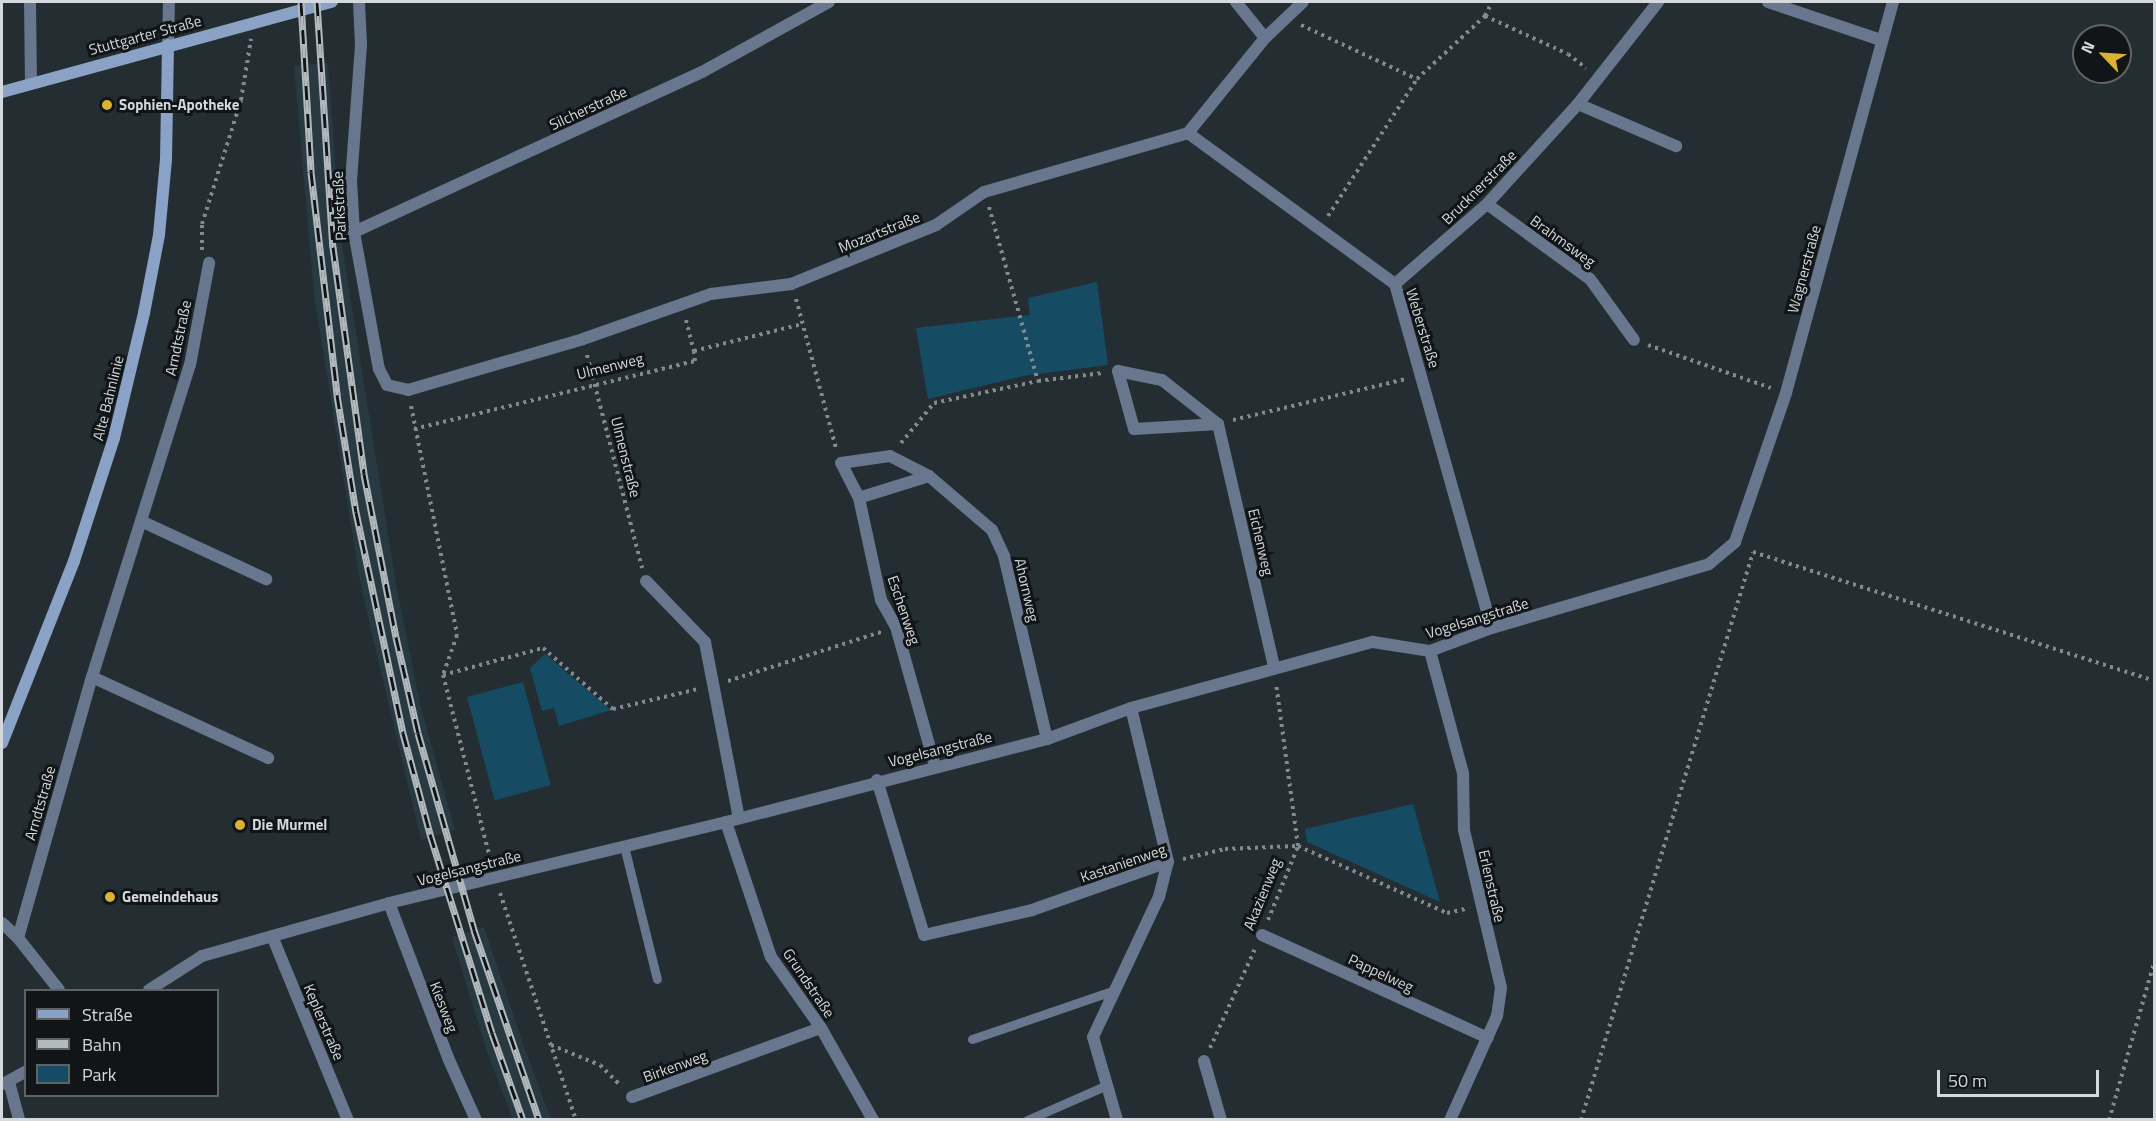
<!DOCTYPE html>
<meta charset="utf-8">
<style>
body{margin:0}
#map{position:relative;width:2156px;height:1121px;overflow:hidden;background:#242d32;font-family:"Titillium Web",sans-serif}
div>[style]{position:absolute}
.built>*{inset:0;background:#293941}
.green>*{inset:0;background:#164c63;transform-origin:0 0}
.path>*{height:4px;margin-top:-2px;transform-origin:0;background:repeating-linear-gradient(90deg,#838a8e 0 3px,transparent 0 7.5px)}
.lane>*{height:9px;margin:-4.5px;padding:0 4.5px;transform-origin:4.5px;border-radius:4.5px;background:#68778e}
.street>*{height:12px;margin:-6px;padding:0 6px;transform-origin:6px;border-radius:6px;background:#68778e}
.secondary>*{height:12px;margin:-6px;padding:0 6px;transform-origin:6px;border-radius:6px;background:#8aa2c6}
.rail>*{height:7px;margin-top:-3.5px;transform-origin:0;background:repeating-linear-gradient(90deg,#111517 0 14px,#b3babd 0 28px);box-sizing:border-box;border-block:2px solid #b3babd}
.dots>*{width:16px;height:16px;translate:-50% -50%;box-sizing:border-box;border:3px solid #111517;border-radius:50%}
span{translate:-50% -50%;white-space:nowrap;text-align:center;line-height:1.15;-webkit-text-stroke:6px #111517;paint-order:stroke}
.street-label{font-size:15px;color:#d3d9dc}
.poi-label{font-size:15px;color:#d3d9dc;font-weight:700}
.left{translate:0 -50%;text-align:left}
.frame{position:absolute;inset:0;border:3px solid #d3d9dc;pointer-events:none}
.legend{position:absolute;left:24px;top:989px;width:195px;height:108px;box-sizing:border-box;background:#111517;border:2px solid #5f6366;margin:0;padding:8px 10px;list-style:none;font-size:18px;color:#d3d9dc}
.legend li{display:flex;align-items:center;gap:12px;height:30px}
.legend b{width:30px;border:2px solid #5f6366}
.north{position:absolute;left:2072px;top:24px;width:60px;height:60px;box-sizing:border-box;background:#111517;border:2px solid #5f6366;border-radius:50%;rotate:295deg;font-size:16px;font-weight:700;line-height:24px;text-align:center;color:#d3d9dc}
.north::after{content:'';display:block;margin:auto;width:21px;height:27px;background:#dbb233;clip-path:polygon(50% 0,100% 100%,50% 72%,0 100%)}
.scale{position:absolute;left:1937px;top:1070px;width:162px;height:27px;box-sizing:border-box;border:3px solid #d3d9dc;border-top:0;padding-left:8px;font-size:18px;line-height:21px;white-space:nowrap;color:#d3d9dc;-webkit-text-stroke:4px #111517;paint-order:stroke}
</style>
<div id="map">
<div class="built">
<i style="clip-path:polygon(328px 63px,341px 239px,396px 584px,421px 708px,455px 830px,421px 840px,361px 587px,314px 295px,294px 66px)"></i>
<i style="clip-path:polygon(484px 927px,523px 1044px,551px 1119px,513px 1119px,488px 1055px,452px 937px)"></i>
</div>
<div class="green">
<i style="clip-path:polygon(1097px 282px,1108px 365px,1023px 376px,928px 399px,916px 328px,1030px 315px,1028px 298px)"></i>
<i style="clip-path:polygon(545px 654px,611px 710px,559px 726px,554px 708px,542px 711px,530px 668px)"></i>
<i style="left:523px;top:682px;width:107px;height:58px;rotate:75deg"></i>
<i style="clip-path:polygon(1413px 804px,1440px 902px,1307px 842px,1305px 829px)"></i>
</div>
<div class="path">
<i style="left:1485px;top:16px;width:91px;rotate:24.6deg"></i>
<i style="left:1568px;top:54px;width:23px;rotate:38deg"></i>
<i style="left:1301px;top:25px;width:128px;rotate:25deg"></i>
<i style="left:989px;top:207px;width:181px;rotate:74.3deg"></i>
<i style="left:1328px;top:216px;width:163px;rotate:-57deg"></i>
<i style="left:1417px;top:79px;width:93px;rotate:-42.8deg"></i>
<i style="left:1485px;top:16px;width:16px;rotate:-63deg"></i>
<i style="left:202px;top:250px;width:26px;rotate:-90deg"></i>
<i style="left:202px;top:224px;width:130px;rotate:-72.5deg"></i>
<i style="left:241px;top:100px;width:62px;rotate:-80.7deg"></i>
<i style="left:796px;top:299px;width:154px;rotate:75deg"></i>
<i style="left:686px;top:320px;width:32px;rotate:76deg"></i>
<i style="left:1648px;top:345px;width:130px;rotate:19.3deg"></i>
<i style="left:587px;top:355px;width:220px;rotate:75.5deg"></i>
<i style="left:411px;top:406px;width:234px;rotate:78.6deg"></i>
<i style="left:457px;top:635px;width:42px;rotate:109.3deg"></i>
<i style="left:443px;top:675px;width:193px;rotate:75.6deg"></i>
<i style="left:1233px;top:420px;width:179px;rotate:-13.3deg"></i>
<i style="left:414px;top:429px;width:289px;rotate:-13.6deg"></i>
<i style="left:695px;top:361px;width:10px;rotate:-96deg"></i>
<i style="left:694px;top:351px;width:111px;rotate:-14deg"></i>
<i style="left:901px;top:443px;width:52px;rotate:-50.5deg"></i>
<i style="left:934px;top:403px;width:106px;rotate:-11.9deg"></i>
<i style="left:1038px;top:381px;width:65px;rotate:-7deg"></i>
<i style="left:1753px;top:552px;width:421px;rotate:17.8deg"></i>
<i style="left:443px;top:675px;width:104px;rotate:-15.1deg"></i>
<i style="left:543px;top:648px;width:93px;rotate:41.1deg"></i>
<i style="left:613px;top:709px;width:87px;rotate:-13.2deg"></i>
<i style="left:728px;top:681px;width:161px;rotate:-17.8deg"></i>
<i style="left:1183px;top:859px;width:43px;rotate:-13.4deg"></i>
<i style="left:1225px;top:849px;width:73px;rotate:-2.4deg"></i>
<i style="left:1298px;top:846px;width:163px;rotate:24.2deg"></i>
<i style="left:1447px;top:913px;width:19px;rotate:-12deg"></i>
<i style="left:500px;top:893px;width:239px;rotate:71.5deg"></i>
<i style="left:1268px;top:920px;width:80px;rotate:-67.9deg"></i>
<i style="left:1298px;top:846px;width:164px;rotate:-97.7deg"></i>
<i style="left:551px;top:1045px;width:53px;rotate:22.2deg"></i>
<i style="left:600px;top:1065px;width:30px;rotate:45deg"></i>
<i style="left:1210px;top:1048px;width:109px;rotate:-65.6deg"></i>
<i style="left:1581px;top:1120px;width:593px;rotate:-73.15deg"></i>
<i style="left:2109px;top:1120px;width:163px;rotate:-74deg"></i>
</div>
<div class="lane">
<i style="left:624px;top:846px;width:137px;rotate:76.1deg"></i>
<i style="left:972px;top:1039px;width:151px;rotate:-18.9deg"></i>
<i style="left:1027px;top:1120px;width:87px;rotate:-23.6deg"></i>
</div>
<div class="street">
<i style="left:30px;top:2px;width:80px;rotate:89.3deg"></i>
<i style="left:359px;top:2px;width:43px;rotate:87.3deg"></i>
<i style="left:361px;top:45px;width:135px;rotate:94.2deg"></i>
<i style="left:351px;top:180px;width:52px;rotate:86.7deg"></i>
<i style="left:354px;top:232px;width:139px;rotate:79.7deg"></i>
<i style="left:379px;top:369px;width:18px;rotate:63deg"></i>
<i style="left:387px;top:385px;width:22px;rotate:13deg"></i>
<i style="left:408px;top:390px;width:182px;rotate:-16.2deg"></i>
<i style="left:583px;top:339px;width:136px;rotate:-19.4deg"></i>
<i style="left:711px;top:294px;width:81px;rotate:-7.1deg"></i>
<i style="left:791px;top:284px;width:157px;rotate:-22.1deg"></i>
<i style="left:936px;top:225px;width:58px;rotate:-34.5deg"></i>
<i style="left:984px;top:192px;width:212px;rotate:-16.1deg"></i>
<i style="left:1188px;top:133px;width:122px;rotate:-51deg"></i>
<i style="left:1265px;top:38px;width:52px;rotate:-43.5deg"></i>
<i style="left:1236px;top:2px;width:46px;rotate:51.1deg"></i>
<i style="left:1768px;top:2px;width:119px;rotate:18.6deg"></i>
<i style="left:168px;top:45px;width:43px;rotate:-88.7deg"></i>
<i style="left:1578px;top:104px;width:107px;rotate:23.2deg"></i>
<i style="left:1188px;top:133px;width:256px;rotate:36.1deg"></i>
<i style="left:1395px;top:284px;width:357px;rotate:74.3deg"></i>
<i style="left:1487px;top:204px;width:127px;rotate:36.1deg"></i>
<i style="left:1590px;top:279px;width:75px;rotate:54.2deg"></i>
<i style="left:354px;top:232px;width:383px;rotate:-24.7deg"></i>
<i style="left:702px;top:72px;width:145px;rotate:-28.9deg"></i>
<i style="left:1395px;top:284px;width:122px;rotate:-41deg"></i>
<i style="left:1487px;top:204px;width:135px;rotate:-47.7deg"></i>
<i style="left:1578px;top:104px;width:130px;rotate:-51.9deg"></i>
<i style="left:1218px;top:424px;width:84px;rotate:176.6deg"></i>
<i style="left:1134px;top:429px;width:60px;rotate:-105.4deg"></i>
<i style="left:1118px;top:371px;width:45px;rotate:11.6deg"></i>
<i style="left:1162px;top:380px;width:71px;rotate:38.2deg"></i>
<i style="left:1218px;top:424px;width:249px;rotate:77deg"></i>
<i style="left:929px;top:476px;width:73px;rotate:162.6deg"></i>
<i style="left:859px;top:498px;width:39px;rotate:-117deg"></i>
<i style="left:841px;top:463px;width:49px;rotate:-8.1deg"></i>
<i style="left:890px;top:456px;width:44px;rotate:27.1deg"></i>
<i style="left:929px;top:476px;width:83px;rotate:40.6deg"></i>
<i style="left:992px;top:530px;width:29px;rotate:65deg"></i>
<i style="left:1004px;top:556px;width:188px;rotate:76.8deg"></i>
<i style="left:859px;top:498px;width:104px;rotate:77.8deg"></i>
<i style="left:881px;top:600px;width:31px;rotate:61deg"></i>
<i style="left:896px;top:627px;width:144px;rotate:74.3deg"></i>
<i style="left:143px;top:522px;width:136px;rotate:24.9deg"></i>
<i style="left:646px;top:581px;width:85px;rotate:46deg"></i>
<i style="left:705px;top:642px;width:179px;rotate:79.1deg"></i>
<i style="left:1430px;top:651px;width:126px;rotate:74.9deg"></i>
<i style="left:1463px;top:773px;width:57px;rotate:89deg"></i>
<i style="left:1464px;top:830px;width:162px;rotate:76.8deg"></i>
<i style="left:1501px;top:988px;width:28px;rotate:98deg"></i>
<i style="left:1497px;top:1016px;width:114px;rotate:114.3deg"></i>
<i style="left:92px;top:677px;width:194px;rotate:24.7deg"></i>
<i style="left:877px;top:780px;width:162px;rotate:73.1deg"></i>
<i style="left:924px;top:935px;width:111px;rotate:-13deg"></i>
<i style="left:1032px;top:910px;width:144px;rotate:-19.4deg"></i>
<i style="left:726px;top:822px;width:142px;rotate:71.6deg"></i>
<i style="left:771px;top:957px;width:87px;rotate:54.8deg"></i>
<i style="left:821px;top:1028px;width:106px;rotate:60.5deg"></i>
<i style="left:389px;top:903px;width:168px;rotate:69.1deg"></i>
<i style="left:449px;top:1060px;width:66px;rotate:65.8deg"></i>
<i style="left:2px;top:923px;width:22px;rotate:43deg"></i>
<i style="left:18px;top:938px;width:66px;rotate:51.7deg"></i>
<i style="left:1262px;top:935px;width:248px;rotate:24.5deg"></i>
<i style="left:272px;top:936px;width:199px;rotate:67.6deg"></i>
<i style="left:18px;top:938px;width:271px;rotate:-74.2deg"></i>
<i style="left:92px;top:677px;width:327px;rotate:-72.6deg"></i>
<i style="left:190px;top:365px;width:104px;rotate:-79.4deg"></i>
<i style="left:149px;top:990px;width:63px;rotate:-32.7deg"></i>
<i style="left:202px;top:956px;width:194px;rotate:-15.8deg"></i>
<i style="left:389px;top:903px;width:347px;rotate:-13.5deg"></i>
<i style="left:726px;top:822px;width:332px;rotate:-14.5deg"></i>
<i style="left:1047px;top:739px;width:90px;rotate:-20.3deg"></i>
<i style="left:1131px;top:708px;width:251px;rotate:-15.3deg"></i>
<i style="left:1373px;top:642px;width:58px;rotate:9deg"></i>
<i style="left:1430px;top:651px;width:66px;rotate:-20.4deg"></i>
<i style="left:1492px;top:628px;width:226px;rotate:-16.4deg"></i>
<i style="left:1709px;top:564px;width:34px;rotate:-40deg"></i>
<i style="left:1735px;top:542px;width:157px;rotate:-71.1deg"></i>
<i style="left:1786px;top:393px;width:405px;rotate:-74.7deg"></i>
<i style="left:1204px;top:1061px;width:61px;rotate:73.9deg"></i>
<i style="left:9px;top:1082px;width:39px;rotate:75deg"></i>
<i style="left:3px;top:1084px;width:26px;rotate:-29deg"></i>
<i style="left:632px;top:1097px;width:201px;rotate:-20.1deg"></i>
<i style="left:1117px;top:1120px;width:86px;rotate:-106.1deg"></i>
<i style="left:1093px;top:1037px;width:155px;rotate:-64.8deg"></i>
<i style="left:1159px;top:897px;width:36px;rotate:-76deg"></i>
<i style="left:1168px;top:862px;width:158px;rotate:-103.5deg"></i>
</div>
<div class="secondary">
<i style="left:2px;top:92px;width:342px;rotate:-15.3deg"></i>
<i style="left:2px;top:743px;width:196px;rotate:-68.4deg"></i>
<i style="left:74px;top:561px;width:129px;rotate:-72deg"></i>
<i style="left:114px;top:438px;width:129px;rotate:-76.5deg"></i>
<i style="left:144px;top:313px;width:79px;rotate:-79.1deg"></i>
<i style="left:159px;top:235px;width:75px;rotate:-84.7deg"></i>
<i style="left:166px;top:160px;width:115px;rotate:-89deg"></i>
</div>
<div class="rail">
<i style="left:301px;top:2px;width:170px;rotate:86.6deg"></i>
<i style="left:311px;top:172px;width:225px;rotate:83.3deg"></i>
<i style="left:337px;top:395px;width:119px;rotate:80.8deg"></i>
<i style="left:356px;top:512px;width:226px;rotate:78deg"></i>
<i style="left:403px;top:733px;width:105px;rotate:75deg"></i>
<i style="left:430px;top:834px;width:208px;rotate:72.7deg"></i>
<i style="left:492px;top:1033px;width:92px;rotate:70.4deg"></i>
<i style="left:317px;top:2px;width:246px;rotate:86.3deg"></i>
<i style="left:333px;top:247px;width:229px;rotate:82.2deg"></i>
<i style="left:364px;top:474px;width:166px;rotate:78.9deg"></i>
<i style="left:396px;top:637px;width:98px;rotate:77.1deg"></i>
<i style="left:418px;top:733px;width:205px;rotate:74.1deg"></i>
<i style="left:474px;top:930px;width:201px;rotate:71.1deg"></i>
</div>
<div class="dots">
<i style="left:107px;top:105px;background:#dbb233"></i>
<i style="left:240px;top:825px;background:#dbb233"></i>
<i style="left:110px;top:897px;background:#dbb233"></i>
</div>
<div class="street-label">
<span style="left:145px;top:35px;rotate:-15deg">Stuttgarter Straße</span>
<span style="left:588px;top:108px;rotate:-25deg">Silcherstraße</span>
<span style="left:1479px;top:187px;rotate:-45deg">Brucknerstraße</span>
<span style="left:339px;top:206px;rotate:-93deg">Parkstraße</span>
<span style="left:879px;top:232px;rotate:-22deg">Mozartstraße</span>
<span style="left:1563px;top:241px;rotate:36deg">Brahmsweg</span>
<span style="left:1804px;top:269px;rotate:-75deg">Wagnerstraße</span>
<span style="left:1423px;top:328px;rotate:73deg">Weberstraße</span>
<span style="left:178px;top:338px;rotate:-78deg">Arndtstraße</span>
<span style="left:610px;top:366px;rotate:-14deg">Ulmenweg</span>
<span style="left:108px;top:398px;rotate:-76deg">Alte Bahnlinie</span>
<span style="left:626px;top:457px;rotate:76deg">Ulmenstraße</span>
<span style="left:1261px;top:542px;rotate:77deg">Eichenweg</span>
<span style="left:1027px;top:590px;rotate:77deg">Ahornweg</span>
<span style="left:904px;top:610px;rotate:71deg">Eschenweg</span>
<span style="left:1477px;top:618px;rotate:-17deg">Vogelsangstraße</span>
<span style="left:940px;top:749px;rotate:-14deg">Vogelsangstraße</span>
<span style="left:40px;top:803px;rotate:-74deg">Arndtstraße</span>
<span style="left:1123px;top:863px;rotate:-19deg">Kastanienweg</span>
<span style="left:469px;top:868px;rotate:-14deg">Vogelsangstraße</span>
<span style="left:1492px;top:886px;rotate:77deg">Erlenstraße</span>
<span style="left:1262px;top:894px;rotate:-68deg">Akazienweg</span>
<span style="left:1381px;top:973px;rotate:25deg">Pappelweg</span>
<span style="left:809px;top:983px;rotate:56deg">Grundstraße</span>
<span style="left:444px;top:1007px;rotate:69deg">Kiesweg</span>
<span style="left:324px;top:1022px;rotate:67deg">Keplerstraße</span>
<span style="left:675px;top:1066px;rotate:-20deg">Birkenweg</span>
</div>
<div class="poi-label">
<span class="left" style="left:119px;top:105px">Sophien-Apotheke</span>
<span class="left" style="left:252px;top:825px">Die Murmel</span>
<span class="left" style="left:122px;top:897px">Gemeindehaus</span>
</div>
<div class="frame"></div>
<ul class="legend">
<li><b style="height:8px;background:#8aa2c6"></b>Straße</li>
<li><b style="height:8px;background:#b3babd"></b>Bahn</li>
<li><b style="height:16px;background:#164c63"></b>Park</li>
</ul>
<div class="north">N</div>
<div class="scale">50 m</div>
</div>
